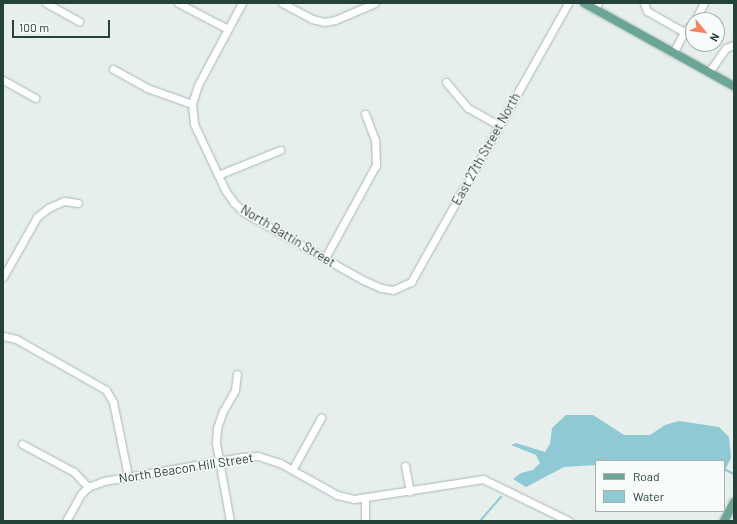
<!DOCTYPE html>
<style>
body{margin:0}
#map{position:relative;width:737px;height:524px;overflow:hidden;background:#e6efeb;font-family:Barlow,sans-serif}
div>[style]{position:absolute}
.water>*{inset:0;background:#8ec9d4}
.stream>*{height:2px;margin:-1px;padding:0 1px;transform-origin:1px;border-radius:1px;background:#8ec9d4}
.roads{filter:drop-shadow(0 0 1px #a8b8b2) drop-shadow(0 0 1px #a8b8b2)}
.minor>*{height:7px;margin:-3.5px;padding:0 3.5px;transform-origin:3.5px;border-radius:3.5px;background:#fff}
.major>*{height:8px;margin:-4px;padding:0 4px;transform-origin:4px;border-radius:4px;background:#6aa596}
span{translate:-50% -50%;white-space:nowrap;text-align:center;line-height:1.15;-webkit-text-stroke:3px #f7fbf9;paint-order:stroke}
.street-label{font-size:13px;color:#24423a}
.frame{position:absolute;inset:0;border:4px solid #24423a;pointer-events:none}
.legend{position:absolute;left:595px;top:460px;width:130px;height:52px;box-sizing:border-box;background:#f7fbf9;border:1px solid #a3b1ad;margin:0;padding:5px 7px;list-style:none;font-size:12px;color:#24423a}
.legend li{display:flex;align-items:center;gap:8px;height:20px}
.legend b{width:20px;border:1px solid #a3b1ad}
.north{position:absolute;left:685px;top:12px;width:40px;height:40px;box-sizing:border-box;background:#f7fbf9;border:1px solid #a3b1ad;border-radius:50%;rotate:119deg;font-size:11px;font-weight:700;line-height:16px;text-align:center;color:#24423a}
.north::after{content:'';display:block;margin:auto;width:14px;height:18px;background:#f4845f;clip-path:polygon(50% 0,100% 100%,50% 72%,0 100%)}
.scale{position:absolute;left:12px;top:20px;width:98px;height:18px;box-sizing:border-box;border:2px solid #24423a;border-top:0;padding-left:5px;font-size:12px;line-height:14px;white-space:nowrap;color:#24423a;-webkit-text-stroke:3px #f7fbf9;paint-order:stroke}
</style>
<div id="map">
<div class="water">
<i style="clip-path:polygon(566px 415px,593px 415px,624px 435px,650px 435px,665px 425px,679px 421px,719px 427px,729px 437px,731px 458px,724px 472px,724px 461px,596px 461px,596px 465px,564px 467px,526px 487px,513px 479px,521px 473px,533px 470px,540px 463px,536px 455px,511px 445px,516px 443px,545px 452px,550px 444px,552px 428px)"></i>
</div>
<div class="stream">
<i style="left:724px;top:469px;width:11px;rotate:27deg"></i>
<i style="left:480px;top:521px;width:32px;rotate:-49deg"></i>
</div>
<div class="roads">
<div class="minor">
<i style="left:46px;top:3px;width:38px;rotate:29deg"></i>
<i style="left:178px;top:3px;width:56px;rotate:27.5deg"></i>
<i style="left:242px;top:3px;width:93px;rotate:118.2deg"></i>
<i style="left:198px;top:85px;width:20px;rotate:108deg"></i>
<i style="left:192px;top:104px;width:20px;rotate:84deg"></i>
<i style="left:194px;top:124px;width:73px;rotate:64.8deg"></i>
<i style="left:225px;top:190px;width:16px;rotate:55deg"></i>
<i style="left:234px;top:203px;width:15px;rotate:42deg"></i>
<i style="left:245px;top:213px;width:136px;rotate:29.6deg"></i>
<i style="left:363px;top:280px;width:20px;rotate:24deg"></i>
<i style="left:381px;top:288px;width:12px;rotate:9deg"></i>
<i style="left:393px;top:290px;width:20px;rotate:-24deg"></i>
<i style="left:411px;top:282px;width:320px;rotate:-60.6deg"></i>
<i style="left:282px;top:3px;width:34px;rotate:28deg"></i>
<i style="left:312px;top:19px;width:12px;rotate:14deg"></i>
<i style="left:324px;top:22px;width:11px;rotate:-10deg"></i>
<i style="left:335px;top:20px;width:43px;rotate:-23deg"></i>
<i style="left:644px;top:3px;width:9px;rotate:69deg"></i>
<i style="left:647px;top:11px;width:43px;rotate:29.6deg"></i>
<i style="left:594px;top:9px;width:7px;rotate:-56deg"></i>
<i style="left:695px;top:20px;width:19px;rotate:-62deg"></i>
<i style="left:673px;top:53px;width:24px;rotate:-62deg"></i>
<i style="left:684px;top:32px;width:13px;rotate:-45deg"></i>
<i style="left:113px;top:69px;width:39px;rotate:29deg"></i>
<i style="left:147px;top:88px;width:48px;rotate:19.6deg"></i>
<i style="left:709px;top:72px;width:29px;rotate:-55deg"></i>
<i style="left:726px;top:48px;width:9px;rotate:-21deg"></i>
<i style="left:3px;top:80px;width:37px;rotate:29deg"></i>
<i style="left:446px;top:82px;width:34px;rotate:50deg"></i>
<i style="left:468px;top:108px;width:35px;rotate:29deg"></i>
<i style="left:218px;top:175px;width:67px;rotate:-22deg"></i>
<i style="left:325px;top:258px;width:106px;rotate:-61.3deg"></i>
<i style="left:376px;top:165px;width:25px;rotate:-92deg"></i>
<i style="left:375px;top:140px;width:28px;rotate:-111deg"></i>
<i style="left:3px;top:277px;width:69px;rotate:-60.5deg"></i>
<i style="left:37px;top:217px;width:14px;rotate:-39deg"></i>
<i style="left:48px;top:208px;width:17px;rotate:-24deg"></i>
<i style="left:64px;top:201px;width:14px;rotate:8deg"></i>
<i style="left:3px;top:336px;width:13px;rotate:13deg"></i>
<i style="left:16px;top:339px;width:103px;rotate:29.5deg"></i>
<i style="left:106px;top:390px;width:14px;rotate:60deg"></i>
<i style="left:113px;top:402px;width:76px;rotate:78.5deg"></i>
<i style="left:22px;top:444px;width:59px;rotate:28.3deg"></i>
<i style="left:74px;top:472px;width:21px;rotate:47deg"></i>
<i style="left:405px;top:466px;width:26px;rotate:79deg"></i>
<i style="left:292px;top:470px;width:60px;rotate:-60.9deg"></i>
<i style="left:365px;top:499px;width:22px;rotate:90deg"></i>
<i style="left:66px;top:521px;width:31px;rotate:-61deg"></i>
<i style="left:81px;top:494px;width:10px;rotate:-45deg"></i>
<i style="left:88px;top:487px;width:17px;rotate:-21deg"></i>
<i style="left:104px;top:481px;width:140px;rotate:-9.9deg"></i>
<i style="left:242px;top:457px;width:16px;rotate:-4deg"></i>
<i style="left:258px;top:456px;width:23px;rotate:18deg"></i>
<i style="left:280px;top:463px;width:65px;rotate:29.3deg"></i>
<i style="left:337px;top:495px;width:17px;rotate:13deg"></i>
<i style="left:354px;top:499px;width:131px;rotate:-8.8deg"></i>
<i style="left:483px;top:479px;width:96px;rotate:26deg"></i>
<i style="left:230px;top:521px;width:79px;rotate:-100.2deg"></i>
<i style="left:216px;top:443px;width:15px;rotate:-86deg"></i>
<i style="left:217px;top:428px;width:18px;rotate:-71deg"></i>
<i style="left:223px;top:411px;width:24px;rotate:-60deg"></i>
<i style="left:235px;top:390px;width:16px;rotate:-83deg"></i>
</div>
<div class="major">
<i style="left:584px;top:3px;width:171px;rotate:29deg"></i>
<i style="left:724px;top:521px;width:21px;rotate:-62deg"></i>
</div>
</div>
<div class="street-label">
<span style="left:486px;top:149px;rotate:-61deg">East 27th Street North</span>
<span style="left:288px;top:236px;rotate:31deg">North Battin Street</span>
<span style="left:186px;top:468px;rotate:-9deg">North Beacon Hill Street</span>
</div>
<div class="frame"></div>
<ul class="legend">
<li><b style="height:5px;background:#6aa596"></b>Road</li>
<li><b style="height:11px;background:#8ec9d4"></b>Water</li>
</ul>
<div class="north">N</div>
<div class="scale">100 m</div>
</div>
